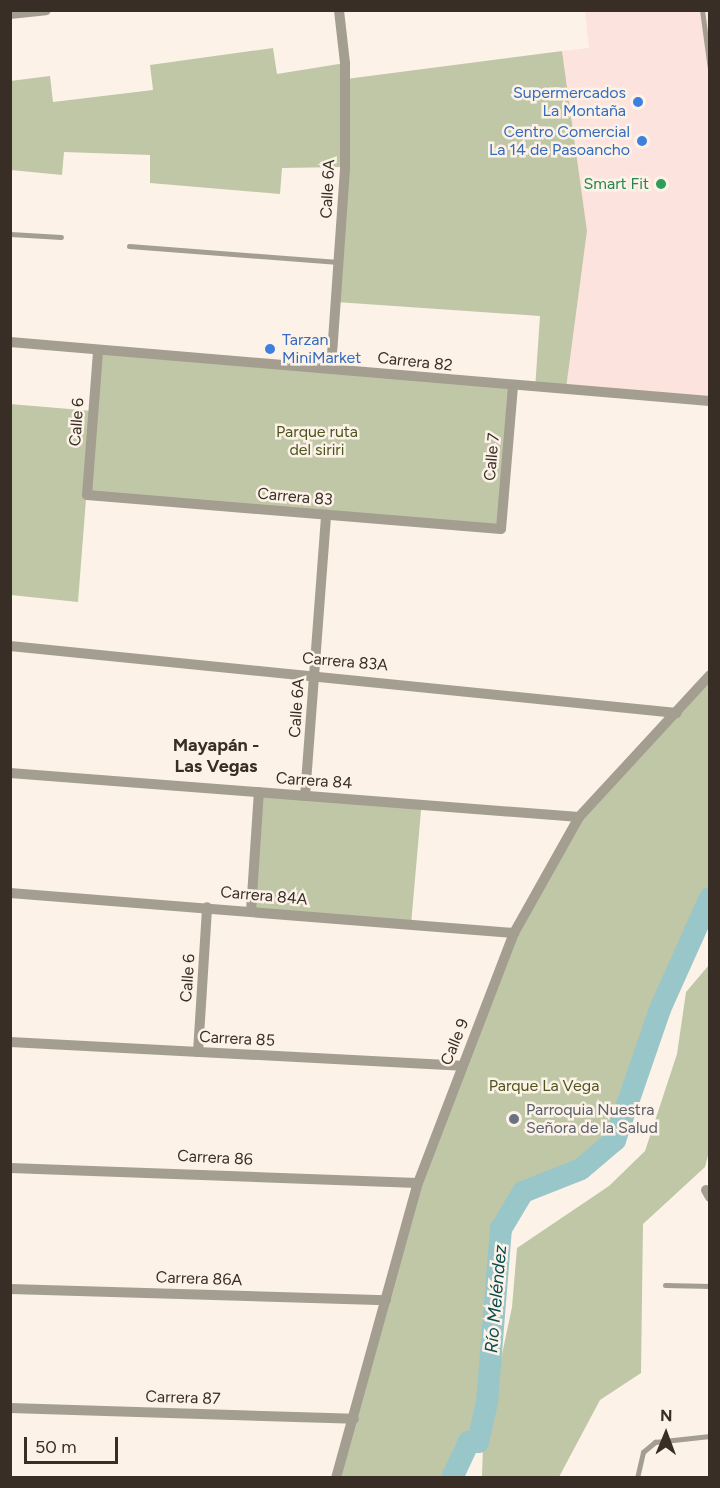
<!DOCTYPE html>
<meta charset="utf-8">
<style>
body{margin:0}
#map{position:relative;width:720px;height:1488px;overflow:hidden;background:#fdf2e8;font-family:Figtree,sans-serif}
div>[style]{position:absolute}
.commercial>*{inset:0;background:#fde3dd}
.green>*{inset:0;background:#c0c7a7;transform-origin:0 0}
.river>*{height:22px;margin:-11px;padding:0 11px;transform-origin:11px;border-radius:11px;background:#99c6c9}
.lane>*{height:5px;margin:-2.5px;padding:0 2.5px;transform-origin:2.5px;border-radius:2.5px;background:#a49e91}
.street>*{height:10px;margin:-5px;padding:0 5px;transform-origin:5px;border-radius:5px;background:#a49e91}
.dots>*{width:16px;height:16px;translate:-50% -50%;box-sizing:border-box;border:3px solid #fdf2e8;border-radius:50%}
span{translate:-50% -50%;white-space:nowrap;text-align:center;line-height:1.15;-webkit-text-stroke:5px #fdf2e8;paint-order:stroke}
.shop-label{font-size:16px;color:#366cbe}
.right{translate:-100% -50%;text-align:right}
.left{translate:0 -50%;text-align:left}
.leisure-label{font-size:16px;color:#27864d}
.street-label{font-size:16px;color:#392e25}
.park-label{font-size:16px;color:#4e561f}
.worship-label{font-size:16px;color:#5b616d}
.neighbourhood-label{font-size:18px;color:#392e25;font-weight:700}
.water-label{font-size:18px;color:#084c50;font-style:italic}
.frame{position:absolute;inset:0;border:12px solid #392e25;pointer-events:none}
.north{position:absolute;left:636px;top:1404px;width:60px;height:60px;-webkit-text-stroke:4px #fdf2e8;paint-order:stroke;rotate:1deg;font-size:16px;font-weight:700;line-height:24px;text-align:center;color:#392e25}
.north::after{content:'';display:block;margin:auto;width:21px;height:27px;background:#392e25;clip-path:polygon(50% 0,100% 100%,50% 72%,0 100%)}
.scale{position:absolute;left:24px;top:1437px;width:94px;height:27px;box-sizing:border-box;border:3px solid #392e25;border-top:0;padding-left:8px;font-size:18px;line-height:21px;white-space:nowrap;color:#392e25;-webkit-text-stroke:4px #fdf2e8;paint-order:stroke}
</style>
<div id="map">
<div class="commercial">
<i style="clip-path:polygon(585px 11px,709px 11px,709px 401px,566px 389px,587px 231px,562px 51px,589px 48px)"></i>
</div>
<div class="green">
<i style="clip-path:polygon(273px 48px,277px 74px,345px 63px,346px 79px,562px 51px,587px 231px,566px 389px,535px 389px,540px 316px,336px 302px,344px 167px,282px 168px,280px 194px,150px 183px,150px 155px,64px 152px,62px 175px,11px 170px,10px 81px,50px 76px,53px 102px,153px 90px,150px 65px)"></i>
<i style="clip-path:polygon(98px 352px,513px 387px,501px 529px,86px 499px,78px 602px,11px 595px,10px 404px,93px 411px)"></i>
<i style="clip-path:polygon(709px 675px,709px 898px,660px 1009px,615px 1140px,581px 1169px,524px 1192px,501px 1229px,494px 1344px,478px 1442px,469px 1442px,452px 1477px,336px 1478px,418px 1183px,514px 933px,579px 817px)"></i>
<i style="left:259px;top:792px;width:163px;height:119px;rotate:5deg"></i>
<i style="clip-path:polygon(709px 965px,709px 1152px,705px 1167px,643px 1224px,641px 1373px,600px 1400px,559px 1477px,482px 1477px,483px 1444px,512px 1307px,517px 1248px,609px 1186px,645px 1151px,677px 1054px,686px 992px)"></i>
</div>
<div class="river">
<i style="left:452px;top:1478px;width:40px;rotate:-65deg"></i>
<i style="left:469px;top:1442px;width:9px"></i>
<i style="left:478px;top:1442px;width:41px;rotate:-77.3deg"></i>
<i style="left:487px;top:1402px;width:174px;rotate:-85.4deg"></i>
<i style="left:501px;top:1229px;width:43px;rotate:-59.3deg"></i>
<i style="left:523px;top:1192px;width:62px;rotate:-21.6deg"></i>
<i style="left:581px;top:1169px;width:45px;rotate:-40.5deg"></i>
<i style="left:615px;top:1140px;width:139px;rotate:-71deg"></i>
<i style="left:660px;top:1009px;width:122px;rotate:-65.8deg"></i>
</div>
<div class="lane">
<i style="left:702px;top:10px;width:60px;rotate:82.3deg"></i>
<i style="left:10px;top:234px;width:51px;rotate:3.4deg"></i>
<i style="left:129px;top:246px;width:210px;rotate:4.4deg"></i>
<i style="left:665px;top:1285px;width:45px;rotate:1.3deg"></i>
<i style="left:637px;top:1478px;width:27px;rotate:-77deg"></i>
<i style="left:643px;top:1452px;width:16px;rotate:-40deg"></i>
<i style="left:655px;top:1442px;width:55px;rotate:-6.2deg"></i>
</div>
<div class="street">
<i style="left:10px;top:14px;width:36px;rotate:-6deg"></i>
<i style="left:10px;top:342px;width:702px;rotate:4.82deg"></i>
<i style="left:98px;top:352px;width:143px;rotate:94.4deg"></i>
<i style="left:87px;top:495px;width:415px;rotate:4.7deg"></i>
<i style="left:501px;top:529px;width:143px;rotate:-85.2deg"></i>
<i style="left:331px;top:369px;width:202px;rotate:-86deg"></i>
<i style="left:345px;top:167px;width:104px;rotate:-90deg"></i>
<i style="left:345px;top:63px;width:53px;rotate:-96.5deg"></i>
<i style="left:10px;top:646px;width:670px;rotate:5.74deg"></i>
<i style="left:10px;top:773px;width:571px;rotate:4.42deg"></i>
<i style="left:305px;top:796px;width:282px;rotate:-85.7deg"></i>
<i style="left:10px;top:893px;width:506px;rotate:4.54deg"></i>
<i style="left:251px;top:911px;width:119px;rotate:-86.2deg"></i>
<i style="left:10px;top:1042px;width:452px;rotate:3deg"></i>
<i style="left:198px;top:1052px;width:145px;rotate:-86.4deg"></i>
<i style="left:10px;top:1168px;width:408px;rotate:2.1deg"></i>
<i style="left:706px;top:1190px;width:8px;rotate:60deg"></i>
<i style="left:10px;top:1289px;width:376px;rotate:1.7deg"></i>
<i style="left:10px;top:1408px;width:344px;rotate:1.8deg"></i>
<i style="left:336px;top:1478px;width:306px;rotate:-74.5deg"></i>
<i style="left:418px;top:1183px;width:268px;rotate:-69deg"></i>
<i style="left:514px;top:933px;width:133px;rotate:-60.7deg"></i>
<i style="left:579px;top:817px;width:193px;rotate:-47.3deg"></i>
</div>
<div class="dots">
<i style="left:638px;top:102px;background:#3f7fe0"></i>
<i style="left:642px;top:141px;background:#3f7fe0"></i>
<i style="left:661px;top:184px;background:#2e9e5b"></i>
<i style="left:270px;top:349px;background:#3f7fe0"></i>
<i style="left:514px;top:1119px;background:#6b7280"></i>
</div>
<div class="shop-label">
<span class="right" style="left:626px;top:102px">Supermercados<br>La Montaña</span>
<span class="right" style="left:630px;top:141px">Centro Comercial<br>La 14 de Pasoancho</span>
<span class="left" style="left:282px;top:349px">Tarzan<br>MiniMarket</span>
</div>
<div class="leisure-label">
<span class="right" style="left:649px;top:184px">Smart Fit</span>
</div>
<div class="street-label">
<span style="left:328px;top:189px;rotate:-87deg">Calle 6A</span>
<span style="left:415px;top:362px;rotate:6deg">Carrera 82</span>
<span style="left:77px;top:422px;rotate:-86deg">Calle 6</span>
<span style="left:492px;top:457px;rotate:-85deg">Calle 7</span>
<span style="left:295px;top:497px;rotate:5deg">Carrera 83</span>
<span style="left:345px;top:662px;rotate:5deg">Carrera 83A</span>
<span style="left:297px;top:708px;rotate:-86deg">Calle 6A</span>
<span style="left:314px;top:781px;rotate:4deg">Carrera 84</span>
<span style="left:264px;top:896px;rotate:5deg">Carrera 84A</span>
<span style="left:188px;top:978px;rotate:-86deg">Calle 6</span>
<span style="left:237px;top:1039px;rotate:3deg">Carrera 85</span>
<span style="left:455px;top:1042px;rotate:-68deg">Calle 9</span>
<span style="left:215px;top:1158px;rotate:3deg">Carrera 86</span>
<span style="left:199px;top:1279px;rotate:2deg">Carrera 86A</span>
<span style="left:183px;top:1398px;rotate:2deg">Carrera 87</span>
</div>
<div class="park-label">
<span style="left:317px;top:441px">Parque ruta<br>del siriri</span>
<span style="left:544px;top:1086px">Parque La Vega</span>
</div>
<div class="worship-label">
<span class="left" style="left:526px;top:1119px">Parroquia Nuestra<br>Señora de la Salud</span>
</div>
<div class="neighbourhood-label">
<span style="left:216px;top:756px">Mayapán -<br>Las Vegas</span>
</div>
<div class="water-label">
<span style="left:496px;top:1299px;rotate:-85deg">Río Meléndez</span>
</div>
<div class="frame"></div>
<div class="north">N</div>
<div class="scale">50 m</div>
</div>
